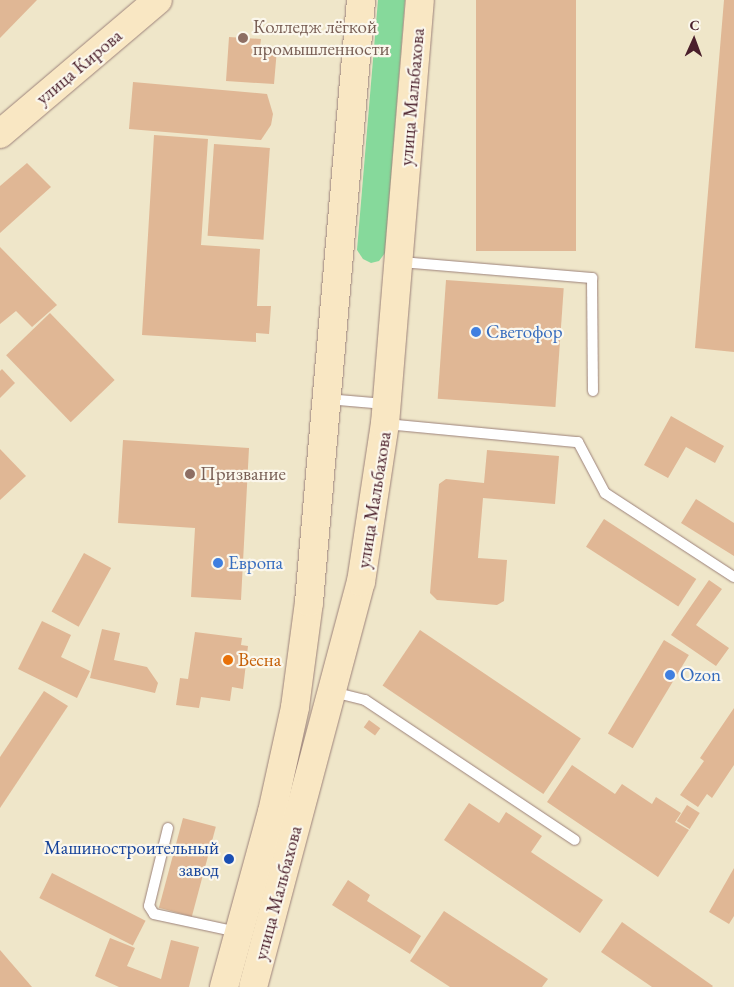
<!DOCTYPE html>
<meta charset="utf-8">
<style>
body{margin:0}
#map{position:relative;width:734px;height:987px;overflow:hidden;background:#efe6c9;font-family:"EB Garamond",serif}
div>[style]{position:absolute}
.green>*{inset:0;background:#86d99b}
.building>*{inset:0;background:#e0b795;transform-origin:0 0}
.roads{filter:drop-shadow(0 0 1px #9c827a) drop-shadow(0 0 1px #9c827a)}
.lane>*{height:10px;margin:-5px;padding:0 5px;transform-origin:5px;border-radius:5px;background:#fff}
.secondary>*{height:28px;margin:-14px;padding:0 14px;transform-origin:14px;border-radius:14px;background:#f9e7c3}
.dots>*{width:14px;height:14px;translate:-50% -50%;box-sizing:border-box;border:2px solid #fbf7ec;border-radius:50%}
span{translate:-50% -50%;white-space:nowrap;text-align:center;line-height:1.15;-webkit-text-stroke:4.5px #fbf7ec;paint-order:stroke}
.education-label{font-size:19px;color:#785e54}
.left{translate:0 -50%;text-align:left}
.street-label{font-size:19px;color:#4a1f2b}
.shop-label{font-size:19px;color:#366cbe}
.food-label{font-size:19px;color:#c56008}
.transit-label{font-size:19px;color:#164399}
.right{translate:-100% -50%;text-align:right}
.north{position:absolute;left:669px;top:15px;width:50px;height:50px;-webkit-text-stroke:4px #fbf7ec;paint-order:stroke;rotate:2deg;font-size:14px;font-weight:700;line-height:20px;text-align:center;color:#4a1f2b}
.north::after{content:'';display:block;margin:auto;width:18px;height:22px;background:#4a1f2b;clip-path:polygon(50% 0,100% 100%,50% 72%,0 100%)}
</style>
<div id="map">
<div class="green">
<i style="clip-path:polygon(378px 0,405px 0,385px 253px,379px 261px,371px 263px,363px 259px,357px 250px)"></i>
</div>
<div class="building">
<i style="clip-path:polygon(0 0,37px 0,0 38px)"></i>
<i style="left:476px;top:0;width:100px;height:251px"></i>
<i style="clip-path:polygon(724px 0,734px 0,734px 352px,695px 348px)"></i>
<i style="clip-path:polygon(229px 37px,261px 39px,260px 47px,277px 49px,274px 84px,226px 81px)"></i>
<i style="clip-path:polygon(133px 82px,267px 94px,273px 114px,271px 125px,261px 140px,129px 129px)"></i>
<i style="clip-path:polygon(154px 135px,208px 139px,201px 245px,260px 249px,257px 306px,271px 306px,269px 334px,256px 333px,256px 342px,142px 335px)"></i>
<i style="left:214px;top:144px;width:56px;height:92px;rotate:4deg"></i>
<i style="clip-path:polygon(27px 163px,51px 187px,0 233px,0 186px)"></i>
<i style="clip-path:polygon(0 247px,57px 305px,32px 327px,16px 311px,0 324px)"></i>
<i style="left:446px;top:280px;width:118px;height:119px;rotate:4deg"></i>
<i style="left:50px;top:313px;width:93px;height:61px;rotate:46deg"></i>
<i style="clip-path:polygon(2px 369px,15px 383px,0 398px,0 371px)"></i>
<i style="clip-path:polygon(671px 416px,724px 446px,715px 463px,686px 447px,668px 478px,644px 465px)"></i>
<i style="clip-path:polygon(123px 440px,249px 448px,241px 600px,191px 597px,195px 528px,118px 523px)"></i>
<i style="clip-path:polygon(0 449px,26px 476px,0 500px)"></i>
<i style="clip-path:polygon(487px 450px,559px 456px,555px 504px,483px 498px,478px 558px,507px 560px,504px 601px,497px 605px,437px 600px,430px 593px,439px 484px,446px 479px,484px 483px)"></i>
<i style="clip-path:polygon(696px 499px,734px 523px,734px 556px,681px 523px)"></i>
<i style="left:604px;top:519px;width:110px;height:33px;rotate:33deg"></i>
<i style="left:84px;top:553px;width:31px;height:67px;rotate:29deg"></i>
<i style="clip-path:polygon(709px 580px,722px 589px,696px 625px,729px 648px,716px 666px,671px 635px)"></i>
<i style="clip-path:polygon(42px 621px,71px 635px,61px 657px,90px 671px,77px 698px,18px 669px)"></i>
<i style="clip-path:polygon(102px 629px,120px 633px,114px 660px,147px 667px,158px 683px,155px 693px,90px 678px)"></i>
<i style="left:420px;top:630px;width:194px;height:67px;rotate:34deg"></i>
<i style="clip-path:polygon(195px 632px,242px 638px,241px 645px,248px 646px,243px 689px,232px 687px,230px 701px,201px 697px,199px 708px,176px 705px,180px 678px,188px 679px)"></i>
<i style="left:664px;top:640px;width:29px;height:109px;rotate:31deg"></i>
<i style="clip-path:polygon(44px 691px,68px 706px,0 808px,0 757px)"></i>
<i style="clip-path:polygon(734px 708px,734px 765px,712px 798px,707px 794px,698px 807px,680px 795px,704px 761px,700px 758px)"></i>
<i style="left:369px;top:720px;width:14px;height:9px;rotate:36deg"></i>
<i style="clip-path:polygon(572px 765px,615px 794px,622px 784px,652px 804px,656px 797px,681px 813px,675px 822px,689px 830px,658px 877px,547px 802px)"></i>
<i style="clip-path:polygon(469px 803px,499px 823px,506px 812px,542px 836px,531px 852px,603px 900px,580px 933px,444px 840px)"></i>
<i style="left:687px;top:805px;width:15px;height:19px;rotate:32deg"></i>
<i style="left:183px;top:818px;width:34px;height:93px;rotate:15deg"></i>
<i style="clip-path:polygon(734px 868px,734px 916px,729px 924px,709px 912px)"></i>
<i style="left:52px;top:873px;width:105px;height:28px;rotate:27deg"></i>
<i style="clip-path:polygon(348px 880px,370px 895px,367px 901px,421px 936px,410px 954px,332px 905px)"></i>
<i style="clip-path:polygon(444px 911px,548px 979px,542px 987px,450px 987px,410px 961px)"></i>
<i style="clip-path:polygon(622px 922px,713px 986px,712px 987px,652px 987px,601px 952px)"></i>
<i style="clip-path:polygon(110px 938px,135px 948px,127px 966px,161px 979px,171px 940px,199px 947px,189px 987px,119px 987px,95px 976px)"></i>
<i style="clip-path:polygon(0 950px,32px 987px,0 987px)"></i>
</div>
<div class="roads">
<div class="lane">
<i style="left:400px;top:262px;width:193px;rotate:4.8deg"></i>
<i style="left:592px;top:278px;width:113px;rotate:89.5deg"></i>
<i style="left:327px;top:399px;width:58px;rotate:4.9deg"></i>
<i style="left:386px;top:424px;width:193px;rotate:5.4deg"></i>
<i style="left:578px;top:442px;width:58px;rotate:62.1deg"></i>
<i style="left:605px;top:493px;width:154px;rotate:33.1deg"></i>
<i style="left:333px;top:692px;width:33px;rotate:14deg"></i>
<i style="left:365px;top:700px;width:252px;rotate:33.7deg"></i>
<i style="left:168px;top:828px;width:80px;rotate:103.7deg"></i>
<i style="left:149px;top:906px;width:9px;rotate:58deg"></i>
<i style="left:154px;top:914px;width:86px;rotate:12.1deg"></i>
</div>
<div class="secondary">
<i style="left:0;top:134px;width:207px;rotate:-40.3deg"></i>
<i style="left:224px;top:987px;width:181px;rotate:-74.7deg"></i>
<i style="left:272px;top:812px;width:107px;rotate:-77.6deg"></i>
<i style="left:295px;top:707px;width:106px;rotate:-82.4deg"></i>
<i style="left:309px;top:602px;width:604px;rotate:-85.06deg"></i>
<i style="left:253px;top:987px;width:419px;rotate:-75.1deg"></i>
<i style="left:361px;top:582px;width:160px;rotate:-81.4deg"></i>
<i style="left:385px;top:424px;width:425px;rotate:-85.3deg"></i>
</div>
</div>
<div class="dots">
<i style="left:243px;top:38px;background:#8d6e63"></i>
<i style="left:476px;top:332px;background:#3f7fe0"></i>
<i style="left:190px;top:474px;background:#8d6e63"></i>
<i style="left:218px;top:563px;background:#3f7fe0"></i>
<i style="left:228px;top:660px;background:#e8710a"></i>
<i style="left:670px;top:675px;background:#3f7fe0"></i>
<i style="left:229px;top:859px;background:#1a4fb4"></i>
</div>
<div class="education-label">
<span class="left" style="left:253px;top:38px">Колледж лёгкой<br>промышленности</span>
<span class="left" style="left:200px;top:474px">Призвание</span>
</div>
<div class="street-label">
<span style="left:79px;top:67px;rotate:-40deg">улица Кирова</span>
<span style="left:412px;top:97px;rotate:-85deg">улица Мальбахова</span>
<span style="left:374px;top:500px;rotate:-81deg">улица Мальбахова</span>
<span style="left:278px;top:893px;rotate:-75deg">улица Мальбахова</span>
</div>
<div class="shop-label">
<span class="left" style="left:486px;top:332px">Светофор</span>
<span class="left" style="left:228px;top:563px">Европа</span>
<span class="left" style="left:680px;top:675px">Ozon</span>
</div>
<div class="food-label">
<span class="left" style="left:238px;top:660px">Весна</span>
</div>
<div class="transit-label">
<span class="right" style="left:219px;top:859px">Машиностроительный<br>завод</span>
</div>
<div class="north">С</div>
</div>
